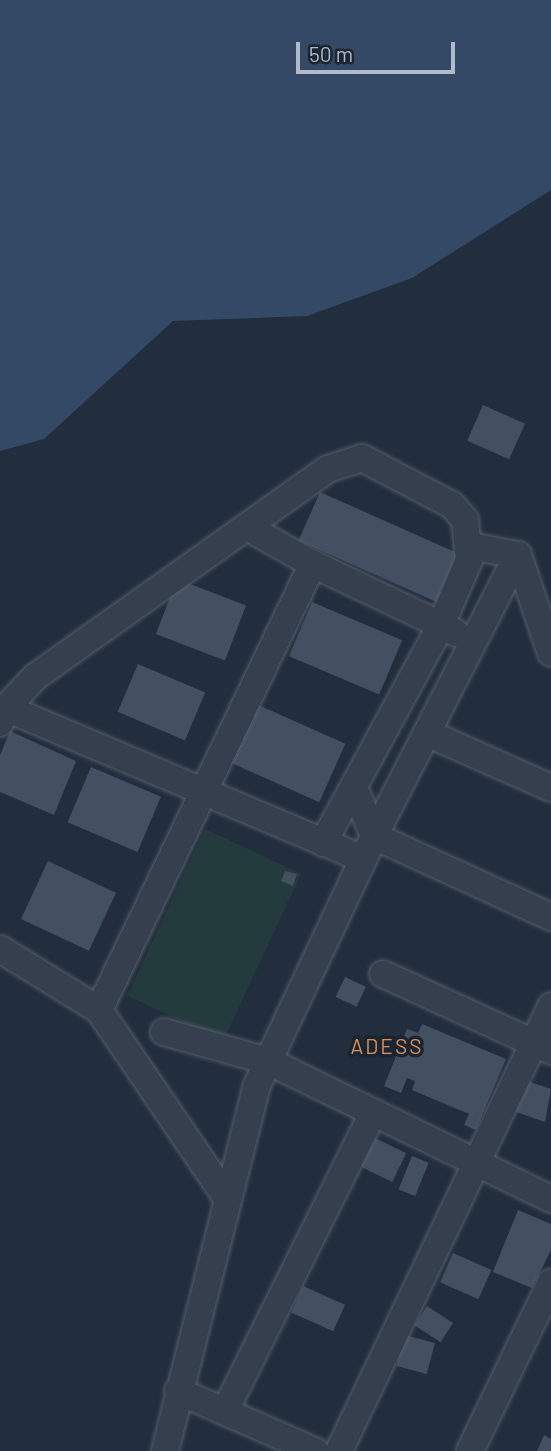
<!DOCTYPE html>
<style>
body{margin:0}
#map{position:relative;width:551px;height:1451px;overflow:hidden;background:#222e3d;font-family:Barlow,sans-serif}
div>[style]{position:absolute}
.green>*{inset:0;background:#243b3e;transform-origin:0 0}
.water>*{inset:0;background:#344965}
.building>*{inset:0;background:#425061;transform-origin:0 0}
.roads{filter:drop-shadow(0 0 2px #545d6b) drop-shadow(0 0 2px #545d6b)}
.street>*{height:26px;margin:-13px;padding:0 13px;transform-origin:13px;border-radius:13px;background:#363f4d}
span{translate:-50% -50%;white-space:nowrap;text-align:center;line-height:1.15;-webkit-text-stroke:7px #1b2532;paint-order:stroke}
.quarter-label{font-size:21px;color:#d9905b;letter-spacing:2px}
.scale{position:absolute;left:296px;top:42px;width:159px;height:32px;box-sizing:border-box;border:4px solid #b1bac8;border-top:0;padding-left:9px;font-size:21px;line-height:24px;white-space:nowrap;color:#b1bac8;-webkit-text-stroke:5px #1b2532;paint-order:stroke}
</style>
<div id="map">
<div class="green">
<i style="left:205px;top:829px;width:106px;height:184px;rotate:25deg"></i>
</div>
<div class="water">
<i style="clip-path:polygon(0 0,551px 0,551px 190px,412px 278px,307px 316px,173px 321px,44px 439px,0 451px)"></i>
</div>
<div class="building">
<i style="left:483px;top:405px;width:46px;height:39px;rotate:24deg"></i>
<i style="left:320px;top:492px;width:153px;height:53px;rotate:24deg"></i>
<i style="left:177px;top:579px;width:74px;height:59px;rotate:21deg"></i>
<i style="left:312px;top:602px;width:98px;height:59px;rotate:23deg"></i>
<i style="left:138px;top:664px;width:73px;height:52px;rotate:23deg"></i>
<i style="left:254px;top:703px;width:100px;height:64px;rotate:24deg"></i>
<i style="clip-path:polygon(10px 731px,76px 761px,54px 815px,0 792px,0 755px)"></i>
<i style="left:91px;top:767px;width:76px;height:60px;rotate:23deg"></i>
<i style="left:48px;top:861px;width:75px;height:64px;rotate:25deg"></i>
<i style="clip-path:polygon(285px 871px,297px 874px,293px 886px,281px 881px)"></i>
<i style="left:345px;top:977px;width:23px;height:22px;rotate:25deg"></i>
<i style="clip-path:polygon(422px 1024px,506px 1059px,476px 1130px,464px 1125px,469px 1114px,412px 1090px,415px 1081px,407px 1078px,401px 1093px,384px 1086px,407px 1029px,418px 1033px)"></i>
<i style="clip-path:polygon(527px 1081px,551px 1089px,545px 1122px,516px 1112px)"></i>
<i style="left:373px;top:1137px;width:37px;height:32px;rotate:26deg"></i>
<i style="left:412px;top:1156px;width:18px;height:36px;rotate:22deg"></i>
<i style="clip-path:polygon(518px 1210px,551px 1224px,551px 1250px,532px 1288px,493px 1272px)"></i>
<i style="left:453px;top:1253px;width:42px;height:32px;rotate:24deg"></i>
<i style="left:303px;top:1286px;width:46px;height:29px;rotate:24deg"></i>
<i style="left:427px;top:1306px;width:31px;height:23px;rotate:33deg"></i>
<i style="left:405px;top:1335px;width:31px;height:32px;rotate:15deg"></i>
<i style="clip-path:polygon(544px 1435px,551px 1439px,551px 1451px,537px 1451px)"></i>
</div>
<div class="roads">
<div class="street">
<i style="left:247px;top:527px;width:76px;rotate:29.3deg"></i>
<i style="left:470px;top:546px;width:49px;rotate:10.6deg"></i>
<i style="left:518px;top:555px;width:103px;rotate:71.4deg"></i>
<i style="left:6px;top:708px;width:388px;rotate:22.9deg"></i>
<i style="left:0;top:723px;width:16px;rotate:-68deg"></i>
<i style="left:6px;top:708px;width:42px;rotate:-46.9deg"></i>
<i style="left:35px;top:677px;width:359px;rotate:-35.4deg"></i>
<i style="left:328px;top:469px;width:36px;rotate:-18deg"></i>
<i style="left:362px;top:458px;width:102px;rotate:27.6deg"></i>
<i style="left:452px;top:505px;width:20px;rotate:49deg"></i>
<i style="left:465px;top:520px;width:40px;rotate:84.3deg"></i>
<i style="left:469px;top:560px;width:71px;rotate:113.3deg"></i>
<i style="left:441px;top:625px;width:17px;rotate:28deg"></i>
<i style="left:427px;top:733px;width:136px;rotate:23.9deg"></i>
<i style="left:354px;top:787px;width:53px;rotate:67.8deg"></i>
<i style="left:374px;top:836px;width:195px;rotate:24.6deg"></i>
<i style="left:0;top:949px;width:116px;rotate:31.6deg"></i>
<i style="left:99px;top:1010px;width:495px;rotate:-64.4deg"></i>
<i style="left:313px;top:564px;width:142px;rotate:25.5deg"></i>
<i style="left:441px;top:625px;width:248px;rotate:118.4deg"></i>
<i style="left:383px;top:974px;width:185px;rotate:24.6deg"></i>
<i style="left:99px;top:1010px;width:226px;rotate:55.8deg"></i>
<i style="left:164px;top:1032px;width:108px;rotate:15.6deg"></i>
<i style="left:268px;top:1061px;width:315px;rotate:26deg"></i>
<i style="left:178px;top:1391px;width:150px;rotate:23.7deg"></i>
<i style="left:225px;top:1411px;width:333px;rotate:-63.6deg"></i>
<i style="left:165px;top:1451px;width:377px;rotate:-75.9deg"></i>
<i style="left:257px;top:1085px;width:275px;rotate:-64.8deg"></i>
<i style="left:374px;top:836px;width:316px;rotate:-62.9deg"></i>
<i style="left:339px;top:1451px;width:493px;rotate:-64.5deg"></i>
<i style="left:470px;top:1451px;width:187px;rotate:-64.3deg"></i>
</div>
</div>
<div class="quarter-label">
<span style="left:387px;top:1046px">ADESS</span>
</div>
<div class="scale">50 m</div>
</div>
